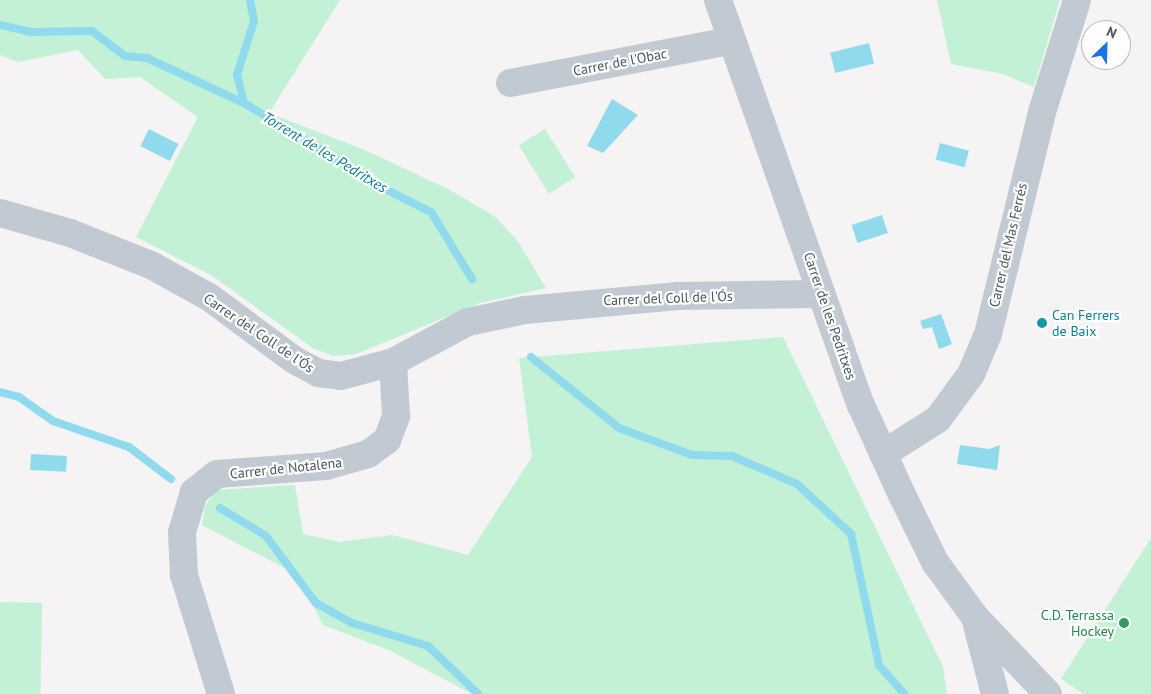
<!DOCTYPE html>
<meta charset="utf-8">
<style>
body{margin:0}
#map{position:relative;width:1151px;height:694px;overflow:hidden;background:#f5f3f3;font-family:"PT Sans",sans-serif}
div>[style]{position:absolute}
.green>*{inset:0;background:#c3f1d5;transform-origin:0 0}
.water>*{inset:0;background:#90daee;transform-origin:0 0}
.stream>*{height:8px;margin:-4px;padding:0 4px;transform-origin:4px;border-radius:4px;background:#90daee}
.street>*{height:28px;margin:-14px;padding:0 14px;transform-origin:14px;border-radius:14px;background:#c1cad2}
.dots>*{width:14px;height:14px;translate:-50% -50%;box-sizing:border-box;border:2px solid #fff;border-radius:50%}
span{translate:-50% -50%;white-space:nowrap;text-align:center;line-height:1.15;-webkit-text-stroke:4.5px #fff;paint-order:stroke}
.street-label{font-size:14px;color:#4a5661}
.culture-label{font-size:14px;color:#0d838f}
.left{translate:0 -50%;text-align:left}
.leisure-label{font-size:14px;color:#27864d}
.right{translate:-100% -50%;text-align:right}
.water-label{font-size:15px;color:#0c7c9b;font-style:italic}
.north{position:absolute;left:1081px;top:20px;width:50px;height:50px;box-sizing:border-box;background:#fff;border:1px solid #b7bbc0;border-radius:50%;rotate:24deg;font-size:14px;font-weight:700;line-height:20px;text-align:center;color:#4a5661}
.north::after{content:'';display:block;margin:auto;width:18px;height:22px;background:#1a73e8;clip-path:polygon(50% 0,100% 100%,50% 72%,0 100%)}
</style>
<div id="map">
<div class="green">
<i style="clip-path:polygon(0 0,340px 0,269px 113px,367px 151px,450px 190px,496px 217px,519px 243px,546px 288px,480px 303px,356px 354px,334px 356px,314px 349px,211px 275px,136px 237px,198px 117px,140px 77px,105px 79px,78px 50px,18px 62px,0 55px)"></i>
<i style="clip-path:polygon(937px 0,1060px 0,1034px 87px,1003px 74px,951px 64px)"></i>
<i style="left:545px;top:129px;width:57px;height:31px;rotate:58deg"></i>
<i style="clip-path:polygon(783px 337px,943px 667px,947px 694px,472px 694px,389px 650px,323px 625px,298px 575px,202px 525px,205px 506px,216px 490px,295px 485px,303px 534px,339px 542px,392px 535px,468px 555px,532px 457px,519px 358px)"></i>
<i style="clip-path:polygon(1151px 538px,1151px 694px,1084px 694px,1061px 679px)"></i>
<i style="left:0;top:602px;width:42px;height:92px;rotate:1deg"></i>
</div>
<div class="water">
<i style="left:869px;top:43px;width:21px;height:40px;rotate:76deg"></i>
<i style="clip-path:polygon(612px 99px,638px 115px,603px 153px,587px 146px)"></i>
<i style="left:149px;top:129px;width:33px;height:19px;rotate:27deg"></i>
<i style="left:940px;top:143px;width:30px;height:17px;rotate:15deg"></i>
<i style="left:882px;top:215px;width:19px;height:32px;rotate:72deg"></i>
<i style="clip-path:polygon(941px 314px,952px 344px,939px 349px,932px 327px,923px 329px,920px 321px)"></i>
<i style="clip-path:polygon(960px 445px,989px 449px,1000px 445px,997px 470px,957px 464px)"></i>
<i style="left:31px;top:454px;width:36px;height:16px;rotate:3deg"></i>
</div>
<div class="stream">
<i style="left:250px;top:0;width:21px;rotate:79deg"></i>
<i style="left:254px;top:21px;width:57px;rotate:107.5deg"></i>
<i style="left:237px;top:75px;width:29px;rotate:76deg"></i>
<i style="left:244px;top:103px;width:165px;rotate:31.4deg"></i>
<i style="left:385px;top:189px;width:51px;rotate:26.6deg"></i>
<i style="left:431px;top:212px;width:79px;rotate:58.5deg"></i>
<i style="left:0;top:25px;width:32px;rotate:13deg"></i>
<i style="left:31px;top:32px;width:61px;rotate:-0.9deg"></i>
<i style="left:92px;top:31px;width:41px;rotate:37.1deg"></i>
<i style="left:125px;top:56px;width:22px;rotate:5deg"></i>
<i style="left:147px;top:58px;width:107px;rotate:24.9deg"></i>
<i style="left:531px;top:357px;width:113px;rotate:38.9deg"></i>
<i style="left:619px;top:428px;width:78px;rotate:20.3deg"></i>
<i style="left:692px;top:455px;width:40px;rotate:1.4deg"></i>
<i style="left:732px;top:456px;width:71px;rotate:23.3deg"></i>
<i style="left:797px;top:484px;width:74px;rotate:42.8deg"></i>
<i style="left:851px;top:534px;width:134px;rotate:77.9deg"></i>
<i style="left:879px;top:665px;width:38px;rotate:49deg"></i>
<i style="left:0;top:392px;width:20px;rotate:15deg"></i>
<i style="left:19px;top:397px;width:42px;rotate:35.2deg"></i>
<i style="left:53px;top:421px;width:80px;rotate:18.9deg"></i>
<i style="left:129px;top:447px;width:53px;rotate:37.3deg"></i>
<i style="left:220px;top:508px;width:54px;rotate:31.3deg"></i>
<i style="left:266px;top:536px;width:84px;rotate:53.3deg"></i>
<i style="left:316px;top:603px;width:41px;rotate:29.1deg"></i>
<i style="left:352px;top:623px;width:79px;rotate:16.8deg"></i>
<i style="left:428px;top:646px;width:69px;rotate:43.8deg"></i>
</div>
<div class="street">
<i style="left:718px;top:0;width:430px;rotate:70.6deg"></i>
<i style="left:861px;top:405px;width:99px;rotate:65.5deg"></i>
<i style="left:902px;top:495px;width:75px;rotate:63.8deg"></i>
<i style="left:935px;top:562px;width:68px;rotate:54deg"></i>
<i style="left:975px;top:617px;width:106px;rotate:46.5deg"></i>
<i style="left:510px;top:83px;width:225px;rotate:-10.8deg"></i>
<i style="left:0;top:213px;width:73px;rotate:15.9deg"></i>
<i style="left:70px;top:233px;width:87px;rotate:21.6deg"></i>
<i style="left:151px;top:265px;width:66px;rotate:28.9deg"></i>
<i style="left:209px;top:297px;width:106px;rotate:36.5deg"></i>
<i style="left:294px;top:360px;width:27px;rotate:28deg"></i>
<i style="left:318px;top:373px;width:23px;rotate:7deg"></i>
<i style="left:341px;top:376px;width:54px;rotate:-15.1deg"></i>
<i style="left:393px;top:362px;width:85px;rotate:-28.1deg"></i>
<i style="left:468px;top:322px;width:58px;rotate:-11.9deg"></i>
<i style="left:525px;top:310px;width:154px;rotate:-5.2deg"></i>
<i style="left:678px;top:296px;width:143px;rotate:-0.8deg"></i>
<i style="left:883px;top:454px;width:65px;rotate:-32.5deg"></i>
<i style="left:938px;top:419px;width:56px;rotate:-53.7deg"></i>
<i style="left:971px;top:374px;width:43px;rotate:-67deg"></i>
<i style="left:988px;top:334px;width:228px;rotate:-76.3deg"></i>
<i style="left:1042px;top:112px;width:117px;rotate:-72.6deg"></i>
<i style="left:977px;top:625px;width:71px;rotate:75.4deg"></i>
<i style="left:221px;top:694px;width:125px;rotate:-107.3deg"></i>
<i style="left:184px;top:575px;width:43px;rotate:-92.7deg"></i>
<i style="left:182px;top:532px;width:42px;rotate:-73.3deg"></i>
<i style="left:194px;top:492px;width:29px;rotate:-38deg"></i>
<i style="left:217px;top:474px;width:109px;rotate:-4.2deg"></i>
<i style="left:326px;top:466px;width:44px;rotate:-15.9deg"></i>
<i style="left:368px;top:454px;width:24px;rotate:-36deg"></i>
<i style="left:387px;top:440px;width:26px;rotate:-69deg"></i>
<i style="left:396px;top:416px;width:54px;rotate:-93.2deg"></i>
</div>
<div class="dots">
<i style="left:1042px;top:323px;background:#0f9aa8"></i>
<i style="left:1124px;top:623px;background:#2e9e5b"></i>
</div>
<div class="street-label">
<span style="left:620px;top:62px;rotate:-11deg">Carrer de l'Obac</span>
<span style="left:1008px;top:245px;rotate:-77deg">Carrer del Mas Ferrés</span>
<span style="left:668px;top:298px;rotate:-2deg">Carrer del Coll de l'Ós</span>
<span style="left:830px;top:316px;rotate:71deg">Carrer de les Pedritxes</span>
<span style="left:259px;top:333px;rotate:34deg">Carrer del Coll de l'Ós</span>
<span style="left:286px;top:468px;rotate:-6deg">Carrer de Notalena</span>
</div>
<div class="culture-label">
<span class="left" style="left:1052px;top:323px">Can Ferrers<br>de Baix</span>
</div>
<div class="leisure-label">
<span class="right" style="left:1114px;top:623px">C.D. Terrassa<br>Hockey</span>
</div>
<div class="water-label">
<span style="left:325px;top:152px;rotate:31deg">Torrent de les Pedritxes</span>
</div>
<div class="north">N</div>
</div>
